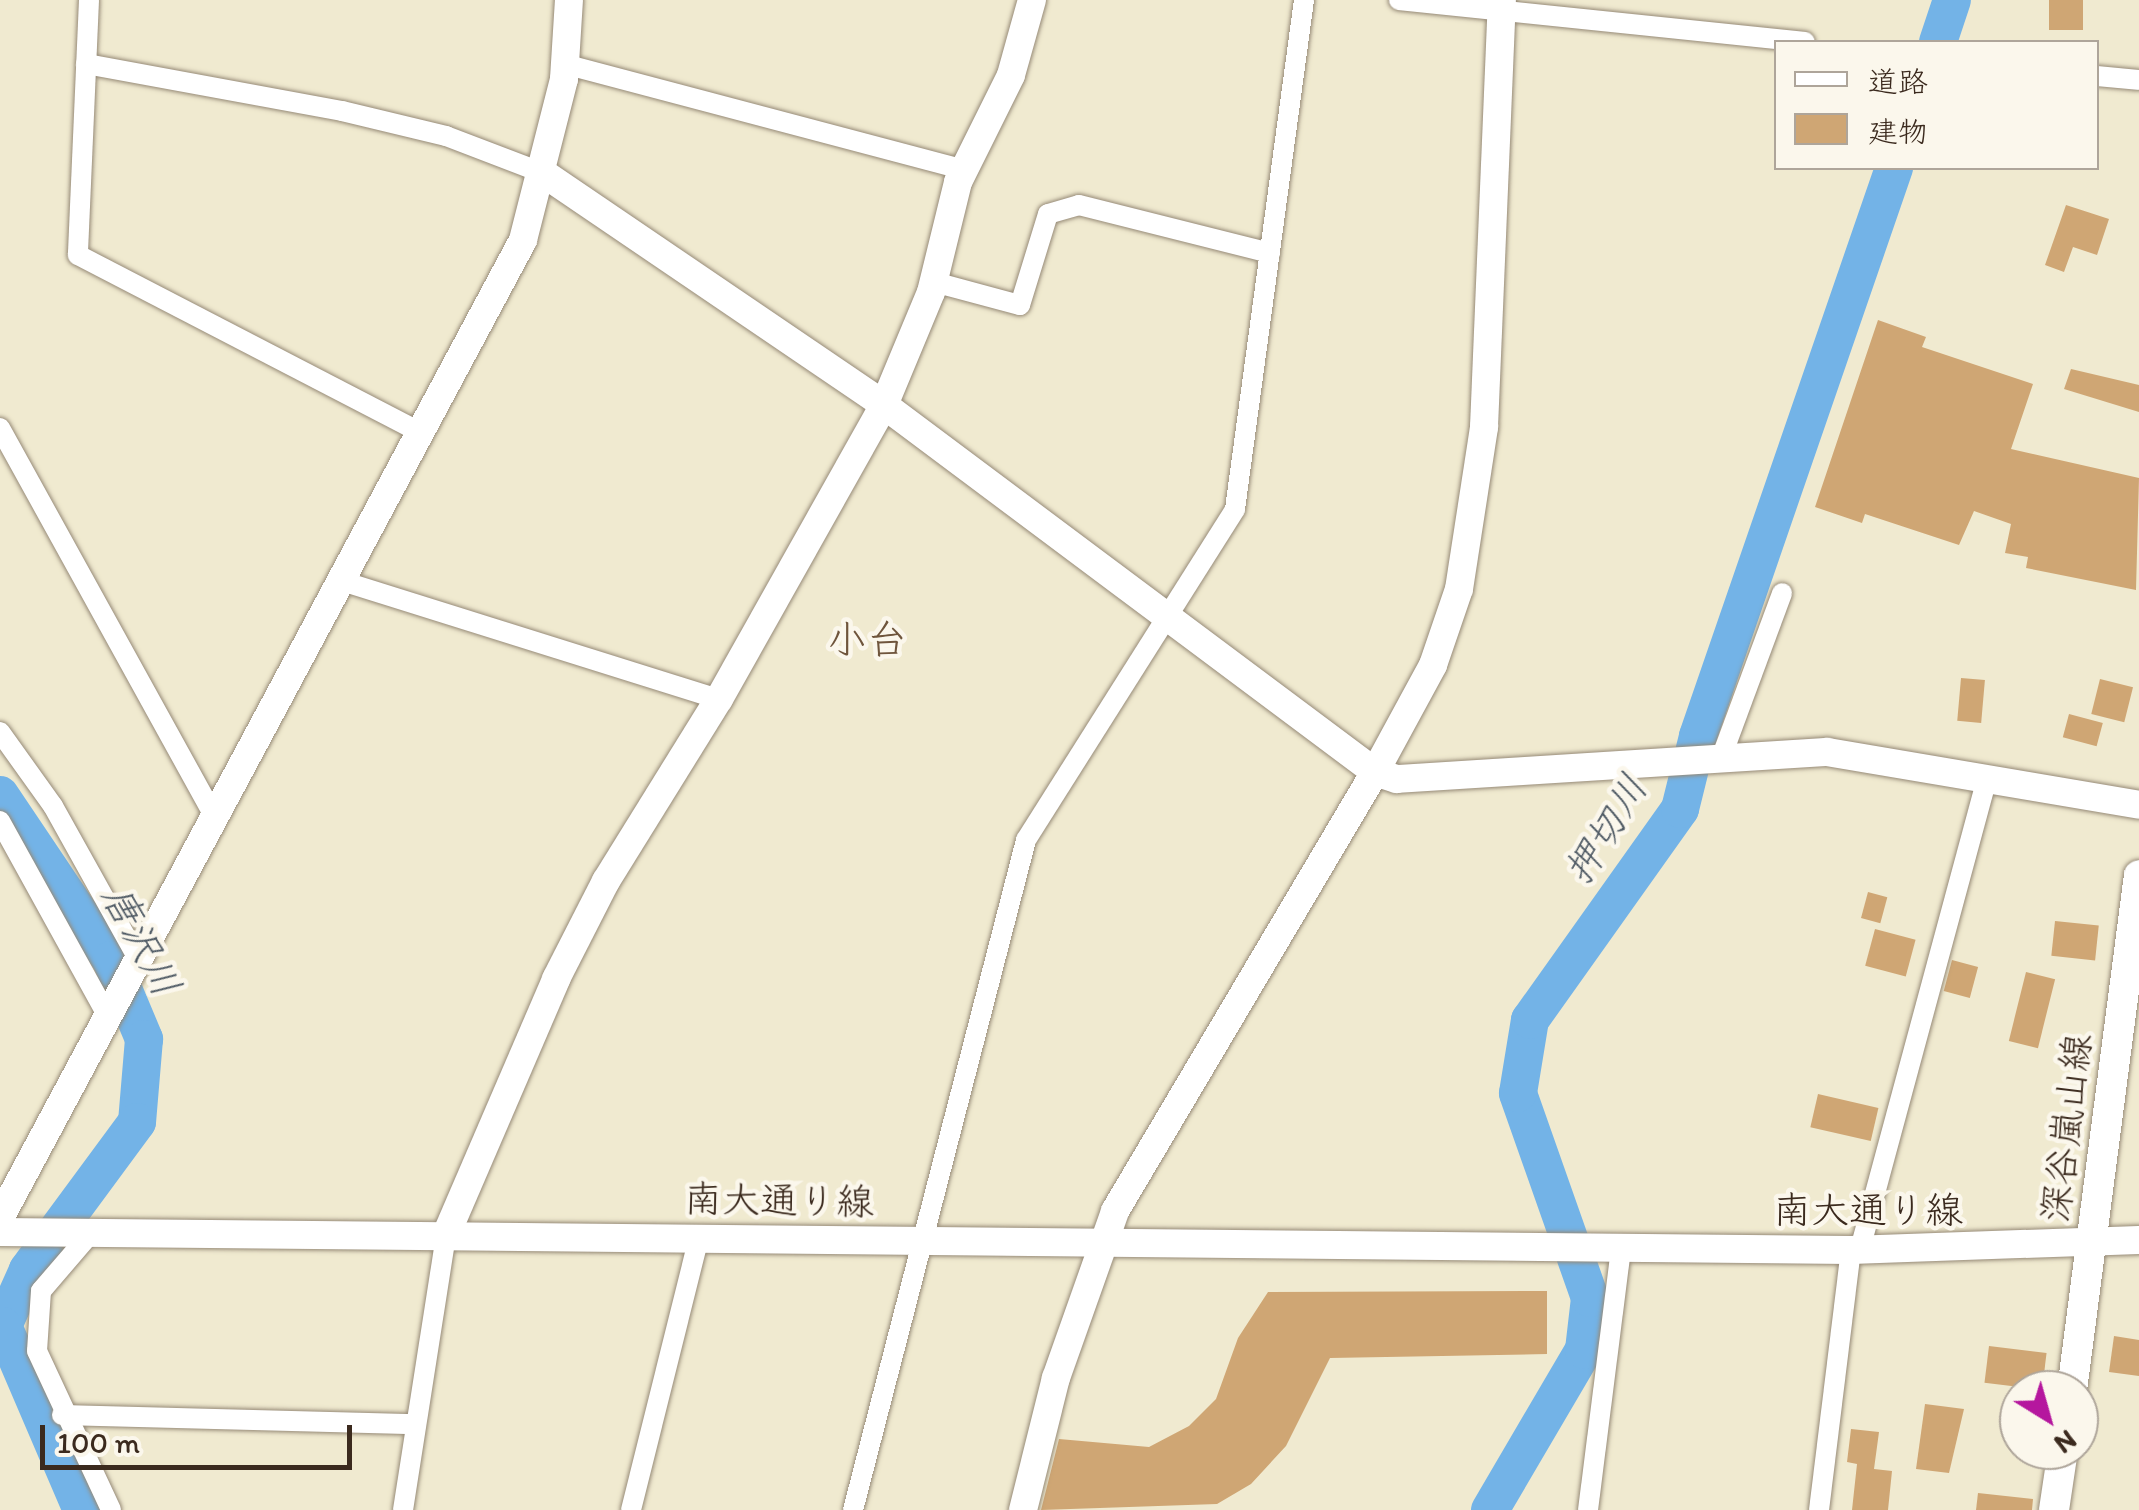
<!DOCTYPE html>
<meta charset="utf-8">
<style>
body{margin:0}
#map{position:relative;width:2139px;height:1510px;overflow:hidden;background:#f0ead0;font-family:Itim,"Klee One",sans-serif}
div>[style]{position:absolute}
.stream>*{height:6px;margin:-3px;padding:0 3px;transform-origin:3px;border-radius:3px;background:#73b3e7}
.river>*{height:38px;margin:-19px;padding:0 19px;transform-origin:19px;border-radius:19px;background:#73b3e7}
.building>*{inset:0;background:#cfa674;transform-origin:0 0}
.roads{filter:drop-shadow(0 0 2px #968a77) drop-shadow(0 0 2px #968a77)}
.street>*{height:20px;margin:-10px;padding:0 10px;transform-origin:10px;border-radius:10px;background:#fff}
.secondary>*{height:28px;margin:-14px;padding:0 14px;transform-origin:14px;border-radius:14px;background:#fff}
.primary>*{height:30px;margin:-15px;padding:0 15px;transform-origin:15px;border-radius:15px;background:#fff}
span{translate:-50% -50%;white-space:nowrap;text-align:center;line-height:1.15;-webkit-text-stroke:9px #fbf7ec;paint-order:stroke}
.street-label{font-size:38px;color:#3b2a1e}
.neighbourhood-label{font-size:40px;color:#6f553c}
.water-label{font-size:40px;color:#4f5a64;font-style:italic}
.legend{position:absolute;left:1774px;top:40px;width:325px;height:130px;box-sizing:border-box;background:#fbf7ec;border:2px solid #aea59a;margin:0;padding:12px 18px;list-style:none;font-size:30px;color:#3b2a1e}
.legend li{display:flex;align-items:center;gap:20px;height:50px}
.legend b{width:50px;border:2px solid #aea59a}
.north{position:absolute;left:1999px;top:1370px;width:100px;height:100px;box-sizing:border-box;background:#fbf7ec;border:2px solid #aea59a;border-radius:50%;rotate:143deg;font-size:28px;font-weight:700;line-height:40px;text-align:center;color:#3b2a1e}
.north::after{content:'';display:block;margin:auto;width:35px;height:45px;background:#b5179e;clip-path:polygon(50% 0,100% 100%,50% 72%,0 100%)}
.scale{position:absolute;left:40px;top:1425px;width:312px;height:45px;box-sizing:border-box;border:5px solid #3b2a1e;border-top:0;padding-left:12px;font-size:30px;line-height:35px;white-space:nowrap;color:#3b2a1e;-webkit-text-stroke:8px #fbf7ec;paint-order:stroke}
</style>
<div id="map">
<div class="stream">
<i style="left:0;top:1318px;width:9px;rotate:69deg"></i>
</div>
<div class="river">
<i style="left:1938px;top:42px;width:44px;rotate:-71.6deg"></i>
<i style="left:0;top:795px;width:199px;rotate:56.1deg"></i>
<i style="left:111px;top:960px;width:86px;rotate:67.3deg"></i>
<i style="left:144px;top:1039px;width:83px;rotate:94.8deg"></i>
<i style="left:137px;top:1122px;width:184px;rotate:126.4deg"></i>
<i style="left:28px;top:1270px;width:61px;rotate:114.1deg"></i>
<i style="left:3px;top:1326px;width:200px;rotate:66.8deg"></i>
<i style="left:1490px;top:1510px;width:186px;rotate:-59.6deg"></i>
<i style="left:1584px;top:1350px;width:52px;rotate:-83.4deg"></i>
<i style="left:1590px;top:1298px;width:217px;rotate:-109.4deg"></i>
<i style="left:1518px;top:1093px;width:74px;rotate:-80.7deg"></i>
<i style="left:1530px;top:1020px;width:259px;rotate:-54.6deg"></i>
<i style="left:1680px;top:809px;width:75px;rotate:-76.1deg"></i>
<i style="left:1698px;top:736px;width:601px;rotate:-70.96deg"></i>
</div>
<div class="building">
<i style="left:2049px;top:0;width:34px;height:30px"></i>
<i style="clip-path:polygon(2066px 205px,2109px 219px,2097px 255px,2073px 247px,2064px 272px,2045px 265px)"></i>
<i style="clip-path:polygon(1878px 320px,1926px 337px,1922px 347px,2033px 384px,2011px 449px,2139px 478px,2136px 590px,2026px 568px,2028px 557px,2005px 553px,2011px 524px,1974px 511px,1959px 545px,1865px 514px,1862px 523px,1815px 507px)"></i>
<i style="clip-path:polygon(2071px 369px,2139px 385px,2139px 412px,2064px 389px)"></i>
<i style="left:1961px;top:678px;width:24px;height:43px;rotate:5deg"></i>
<i style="left:2100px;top:679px;width:34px;height:36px;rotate:14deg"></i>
<i style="left:2069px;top:714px;width:35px;height:24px;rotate:15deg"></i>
<i style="left:1868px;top:892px;width:20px;height:27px;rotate:15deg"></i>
<i style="left:2055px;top:921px;width:44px;height:35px;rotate:6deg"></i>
<i style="left:1875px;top:929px;width:42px;height:38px;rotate:15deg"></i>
<i style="left:1952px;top:960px;width:27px;height:32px;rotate:15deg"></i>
<i style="left:2026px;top:972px;width:30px;height:71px;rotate:14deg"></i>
<i style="left:1818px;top:1094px;width:62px;height:34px;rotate:13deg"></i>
<i style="clip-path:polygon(1547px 1291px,1547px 1354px,1330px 1358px,1286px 1446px,1251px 1484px,1217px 1504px,1041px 1510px,1059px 1439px,1149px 1447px,1189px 1426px,1216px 1399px,1238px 1338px,1268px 1292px)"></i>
<i style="clip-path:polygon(2114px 1336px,2139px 1340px,2139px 1376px,2109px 1372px)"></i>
<i style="left:1989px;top:1346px;width:58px;height:37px;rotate:7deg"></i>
<i style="clip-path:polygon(1925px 1404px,1964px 1409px,1949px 1473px,1916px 1469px)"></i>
<i style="clip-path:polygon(1851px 1429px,1879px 1432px,1874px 1469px,1892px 1471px,1888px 1510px,1852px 1510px,1857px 1464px,1847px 1462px)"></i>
<i style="clip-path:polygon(1978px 1493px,2033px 1499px,2032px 1510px,1976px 1510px)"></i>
</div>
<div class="roads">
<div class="street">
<i style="left:89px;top:0;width:255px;rotate:92.5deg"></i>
<i style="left:78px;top:255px;width:387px;rotate:27.4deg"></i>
<i style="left:1399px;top:0;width:408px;rotate:5.9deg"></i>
<i style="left:86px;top:64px;width:260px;rotate:10.4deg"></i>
<i style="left:342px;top:111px;width:107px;rotate:13.5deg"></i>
<i style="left:446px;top:136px;width:104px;rotate:20.9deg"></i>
<i style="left:564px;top:64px;width:414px;rotate:14.8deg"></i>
<i style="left:2096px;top:76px;width:43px;rotate:5.3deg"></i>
<i style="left:934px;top:282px;width:89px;rotate:15deg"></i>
<i style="left:1020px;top:305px;width:95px;rotate:-72.9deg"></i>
<i style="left:1048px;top:214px;width:32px;rotate:-16deg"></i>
<i style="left:1079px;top:205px;width:197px;rotate:14.1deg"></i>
<i style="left:0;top:428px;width:445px;rotate:61.1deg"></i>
<i style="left:345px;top:582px;width:392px;rotate:17.4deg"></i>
<i style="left:0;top:732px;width:91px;rotate:54.4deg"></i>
<i style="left:53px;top:806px;width:179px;rotate:60.9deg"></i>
<i style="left:1720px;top:761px;width:179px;rotate:-69.7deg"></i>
<i style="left:0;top:821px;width:224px;rotate:61.1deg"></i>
<i style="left:90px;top:1234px;width:75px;rotate:130.7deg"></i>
<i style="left:41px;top:1291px;width:60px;rotate:93.8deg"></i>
<i style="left:37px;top:1351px;width:175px;rotate:65deg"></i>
<i style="left:1860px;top:1249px;width:485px;rotate:-74.9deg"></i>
<i style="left:62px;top:1415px;width:354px;rotate:1.5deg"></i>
<i style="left:403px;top:1510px;width:278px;rotate:-81.1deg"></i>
<i style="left:631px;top:1510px;width:281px;rotate:-76deg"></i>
<i style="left:853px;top:1510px;width:692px;rotate:-75.52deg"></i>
<i style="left:1026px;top:840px;width:391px;rotate:-57.7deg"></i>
<i style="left:1235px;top:509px;width:514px;rotate:-82.28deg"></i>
<i style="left:1588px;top:1510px;width:265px;rotate:-82.8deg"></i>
<i style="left:1819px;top:1510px;width:262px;rotate:-83deg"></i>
</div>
<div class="secondary">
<i style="left:543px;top:173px;width:412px;rotate:34.2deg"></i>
<i style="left:884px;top:405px;width:613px;rotate:36.78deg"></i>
<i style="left:1375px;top:772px;width:23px;rotate:18deg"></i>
<i style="left:1397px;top:779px;width:431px;rotate:-3.6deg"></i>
<i style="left:1827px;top:752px;width:316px;rotate:9.6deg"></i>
<i style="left:0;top:1218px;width:1109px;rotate:-61.86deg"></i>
<i style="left:523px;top:240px;width:166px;rotate:-75.7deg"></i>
<i style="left:564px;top:79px;width:79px;rotate:-86.4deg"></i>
<i style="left:0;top:1232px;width:1851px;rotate:0.56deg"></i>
<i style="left:1851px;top:1250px;width:288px;rotate:-2deg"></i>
<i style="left:446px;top:1235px;width:279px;rotate:-66.7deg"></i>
<i style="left:556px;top:979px;width:110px;rotate:-63deg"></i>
<i style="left:606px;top:881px;width:214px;rotate:-58.2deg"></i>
<i style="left:719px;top:699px;width:337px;rotate:-60.7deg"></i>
<i style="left:884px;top:405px;width:122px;rotate:-67.4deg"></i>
<i style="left:931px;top:292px;width:113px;rotate:-76.2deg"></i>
<i style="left:958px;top:182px;width:119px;rotate:-63.6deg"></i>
<i style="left:1011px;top:75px;width:78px;rotate:-74.4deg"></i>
<i style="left:1023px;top:1510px;width:136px;rotate:-76deg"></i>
<i style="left:1056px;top:1378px;width:177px;rotate:-70.5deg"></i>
<i style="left:1115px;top:1211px;width:510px;rotate:-59.36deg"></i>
<i style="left:1375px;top:772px;width:122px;rotate:-61.5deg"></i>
<i style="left:1433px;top:665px;width:80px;rotate:-71.1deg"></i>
<i style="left:1459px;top:589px;width:164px;rotate:-81.2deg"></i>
<i style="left:1484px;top:427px;width:427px;rotate:-87.6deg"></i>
</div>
<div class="primary">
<i style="left:2072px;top:1390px;width:519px;rotate:-82.59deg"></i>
<i style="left:2054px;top:1510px;width:61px;rotate:-81.5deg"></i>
</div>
</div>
<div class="street-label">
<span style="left:2067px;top:1128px;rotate:-83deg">深谷嵐山線</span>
<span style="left:779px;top:1201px;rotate:1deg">南大通り線</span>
<span style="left:1868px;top:1211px">南大通り線</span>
</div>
<div class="neighbourhood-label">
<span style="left:867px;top:639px">小台</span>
</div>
<div class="water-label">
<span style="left:1605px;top:829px;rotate:-58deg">押切川</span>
<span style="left:142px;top:940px;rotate:62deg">唐沢川</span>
</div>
<ul class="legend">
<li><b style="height:12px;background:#fff"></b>道路</li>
<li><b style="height:28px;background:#cfa674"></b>建物</li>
</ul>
<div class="north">N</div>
<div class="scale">100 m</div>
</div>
